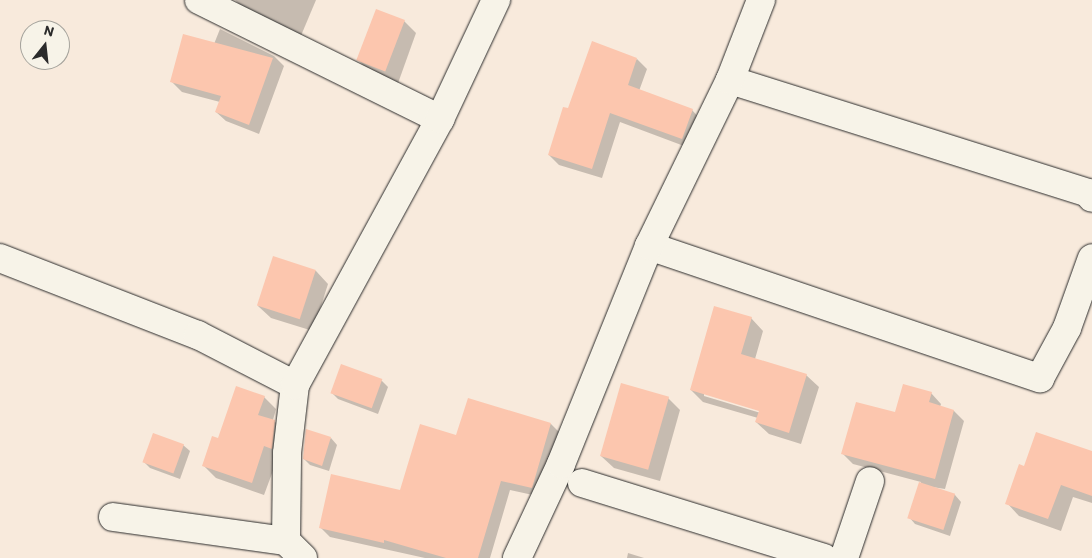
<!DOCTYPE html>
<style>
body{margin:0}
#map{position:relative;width:1092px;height:558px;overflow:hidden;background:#f8eadc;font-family:Itim,sans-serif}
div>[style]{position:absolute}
.shadow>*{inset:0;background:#0003}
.building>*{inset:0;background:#fcc6ae;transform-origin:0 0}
.roads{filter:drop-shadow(0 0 1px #2b2b2b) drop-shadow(0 0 1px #2b2b2b)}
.minor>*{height:28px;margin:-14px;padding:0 14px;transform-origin:14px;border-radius:14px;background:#f7f3e8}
span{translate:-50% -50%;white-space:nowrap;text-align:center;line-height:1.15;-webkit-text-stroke:4px #f7f3e8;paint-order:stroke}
.north{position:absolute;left:20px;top:20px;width:50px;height:50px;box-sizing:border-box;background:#f7f3e8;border:1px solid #a5a39c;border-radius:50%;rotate:16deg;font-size:14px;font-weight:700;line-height:20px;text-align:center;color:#2b2b2b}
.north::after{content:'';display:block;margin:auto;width:18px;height:22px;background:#2b2b2b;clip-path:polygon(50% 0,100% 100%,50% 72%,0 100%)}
</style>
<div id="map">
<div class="shadow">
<i style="clip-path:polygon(235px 0,316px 0,300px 38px,246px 11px)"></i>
<i style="clip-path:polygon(404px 21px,416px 33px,397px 86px,371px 73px,358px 60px)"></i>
<i style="clip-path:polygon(220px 29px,274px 56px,284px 66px,259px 134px,226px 121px,216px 112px,220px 102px,182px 92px,172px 82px,214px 44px)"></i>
<i style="clip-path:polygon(637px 59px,647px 69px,639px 91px,692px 110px,702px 121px,692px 149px,620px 122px,602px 178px,559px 165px,549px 155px,568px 110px)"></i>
<i style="clip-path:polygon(274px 258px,316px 271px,328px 284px,313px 331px,271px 318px,258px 306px)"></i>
<i style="clip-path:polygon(evenodd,751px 318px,763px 331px,755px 359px,806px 375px,819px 387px,801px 444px,769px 434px,756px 422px,758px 418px,703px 402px,691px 390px,751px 318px,704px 393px,765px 412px,764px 414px,704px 396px,704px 393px)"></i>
<i style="clip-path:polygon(381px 380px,388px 387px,378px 414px,338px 399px,332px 393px)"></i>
<i style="clip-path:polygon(931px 393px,941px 404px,940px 407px,954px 411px,964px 421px,945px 489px,926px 486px,955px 495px,961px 502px,950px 536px,915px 524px,909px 517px,921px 482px,853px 464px,843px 454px,896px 414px)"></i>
<i style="clip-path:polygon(264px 397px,276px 409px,273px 420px,287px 433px,264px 495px,216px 478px,204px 466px,219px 440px)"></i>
<i style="clip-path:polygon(668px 398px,680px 410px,660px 481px,614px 468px,601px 456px)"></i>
<i style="clip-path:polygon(551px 424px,560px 433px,542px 497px,510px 490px,490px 558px,425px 558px,330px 537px,320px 527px,401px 491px,457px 437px)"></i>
<i style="clip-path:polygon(331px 438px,337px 445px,329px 471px,310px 465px,304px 459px)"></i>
<i style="clip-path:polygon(183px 445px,190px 451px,180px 479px,150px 468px,144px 462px)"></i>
<i style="clip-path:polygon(1092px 453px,1092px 503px,1073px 497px,1061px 531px,1019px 516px,1007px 503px,1025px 468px)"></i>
<i style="clip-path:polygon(628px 553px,644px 558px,627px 558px)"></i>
</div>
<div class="building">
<i style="left:376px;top:9px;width:31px;height:55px;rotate:21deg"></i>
<i style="clip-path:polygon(183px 34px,273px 58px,249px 125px,215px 112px,221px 96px,170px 82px)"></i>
<i style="clip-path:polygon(592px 41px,637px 58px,628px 85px,693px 109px,682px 139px,610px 113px,592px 169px,548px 155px,563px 107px,568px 108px)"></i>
<i style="left:273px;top:256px;width:45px;height:52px;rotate:18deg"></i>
<i style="clip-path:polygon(714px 306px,752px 317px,741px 354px,807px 374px,789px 433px,755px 422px,759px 411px,690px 390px)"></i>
<i style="left:341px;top:364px;width:44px;height:31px;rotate:20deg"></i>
<i style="left:621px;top:383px;width:50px;height:76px;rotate:16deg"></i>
<i style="clip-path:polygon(903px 384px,932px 392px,929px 402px,954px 410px,935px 479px,841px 454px,856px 402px,895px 412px)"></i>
<i style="clip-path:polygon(236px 386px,265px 396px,258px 415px,275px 420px,272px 449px,264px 446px,252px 483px,202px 466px,212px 436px,218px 438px)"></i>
<i style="clip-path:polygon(468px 398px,551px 423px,532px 488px,501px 481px,478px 558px,446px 558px,384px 540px,384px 543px,319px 528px,331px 474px,400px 490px,420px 424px,456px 435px)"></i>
<i style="clip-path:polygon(306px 429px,331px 437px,322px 466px,303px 459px)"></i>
<i style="clip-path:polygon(1036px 432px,1092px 451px,1092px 496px,1061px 485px,1048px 519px,1005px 504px,1019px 464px,1024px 466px)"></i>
<i style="left:153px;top:433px;width:33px;height:31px;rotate:20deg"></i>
<i style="left:919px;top:482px;width:38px;height:38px;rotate:18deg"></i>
</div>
<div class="roads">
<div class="minor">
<i style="left:199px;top:0;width:269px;rotate:26.3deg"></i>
<i style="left:730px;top:80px;width:375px;rotate:17.5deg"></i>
<i style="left:1088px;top:193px;width:6px;rotate:51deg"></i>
<i style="left:649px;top:246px;width:413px;rotate:18.7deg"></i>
<i style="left:1040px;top:378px;width:57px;rotate:-61.6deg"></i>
<i style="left:1067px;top:328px;width:74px;rotate:-70.3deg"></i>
<i style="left:0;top:258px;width:212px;rotate:21.3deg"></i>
<i style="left:198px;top:335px;width:109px;rotate:27.3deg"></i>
<i style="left:582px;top:483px;width:253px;rotate:17.2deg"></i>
<i style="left:113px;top:517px;width:175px;rotate:7.9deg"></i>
<i style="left:303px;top:558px;width:24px;rotate:-135deg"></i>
<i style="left:286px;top:541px;width:88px;rotate:-89.3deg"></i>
<i style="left:287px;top:453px;width:68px;rotate:-83.3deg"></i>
<i style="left:295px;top:385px;width:303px;rotate:-61.4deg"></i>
<i style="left:440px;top:119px;width:132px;rotate:-64.8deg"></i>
<i style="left:517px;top:558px;width:104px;rotate:-64.9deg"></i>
<i style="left:561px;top:464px;width:235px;rotate:-68deg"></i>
<i style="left:649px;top:246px;width:185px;rotate:-64deg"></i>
<i style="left:730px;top:80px;width:86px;rotate:-68.8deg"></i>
<i style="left:844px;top:558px;width:81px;rotate:-71.3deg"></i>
</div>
</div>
<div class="north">N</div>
</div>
